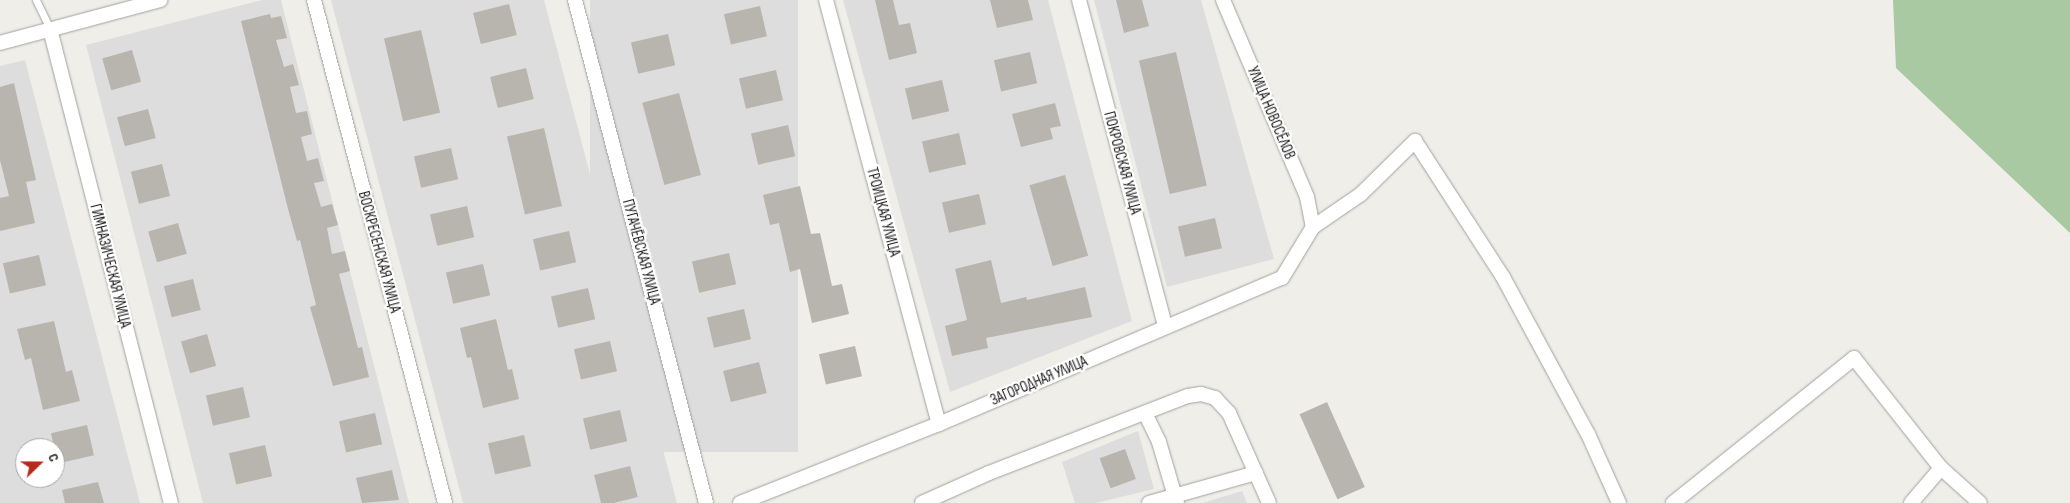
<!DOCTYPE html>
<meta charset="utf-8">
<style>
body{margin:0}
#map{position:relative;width:2070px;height:503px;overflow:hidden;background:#efeee8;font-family:"Sofia Sans Condensed",sans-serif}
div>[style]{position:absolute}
.residential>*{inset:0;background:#dedddd;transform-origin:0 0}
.forest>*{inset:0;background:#a9c9a2}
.building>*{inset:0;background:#b8b4ae;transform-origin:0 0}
.roads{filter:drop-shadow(0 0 1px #a1a1a1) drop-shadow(0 0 1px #a1a1a1)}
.service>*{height:7px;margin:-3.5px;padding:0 3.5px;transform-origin:3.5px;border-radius:3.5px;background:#fff}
.minor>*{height:14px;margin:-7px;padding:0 7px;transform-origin:7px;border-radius:7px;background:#fff}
span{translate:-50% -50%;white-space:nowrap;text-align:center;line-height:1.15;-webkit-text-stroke:5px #fff;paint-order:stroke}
.street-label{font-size:15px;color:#202020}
.north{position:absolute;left:15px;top:438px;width:50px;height:50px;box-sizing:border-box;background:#fff;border:1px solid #a6a6a6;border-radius:50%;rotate:68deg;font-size:14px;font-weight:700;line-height:20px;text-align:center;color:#202020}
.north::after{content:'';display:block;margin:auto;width:18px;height:22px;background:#b72a19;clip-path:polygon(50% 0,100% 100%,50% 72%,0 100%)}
</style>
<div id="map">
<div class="residential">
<i style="clip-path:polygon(262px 0,281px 0,409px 503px,203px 503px,86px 45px)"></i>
<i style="clip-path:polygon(331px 0,544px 0,677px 503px,463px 503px)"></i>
<i style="left:590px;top:0;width:208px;height:452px"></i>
<i style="clip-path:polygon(843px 0,1048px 0,1132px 321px,950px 392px)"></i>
<i style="clip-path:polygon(1094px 0,1201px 0,1274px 259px,1167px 287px)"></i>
<i style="clip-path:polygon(evenodd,25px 60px,140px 503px,0 503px,0 66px,25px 60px,25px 448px,55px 448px,55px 478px,25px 478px,25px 448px)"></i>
<i style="clip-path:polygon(1138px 431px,1154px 489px,1096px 503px,1075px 503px,1062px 462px)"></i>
<i style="clip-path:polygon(1242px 491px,1247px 503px,1203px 503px)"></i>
</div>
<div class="forest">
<i style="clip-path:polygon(1893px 0,2070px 0,2070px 233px,1896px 68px)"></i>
</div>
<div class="building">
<i style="clip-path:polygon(875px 0,893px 0,899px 25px,910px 23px,917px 53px,889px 60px)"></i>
<i style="clip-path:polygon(990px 0,1028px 0,1033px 20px,997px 28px)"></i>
<i style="clip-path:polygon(1116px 0,1142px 0,1149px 26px,1124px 33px)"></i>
<i style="left:509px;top:4px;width:32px;height:37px;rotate:76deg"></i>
<i style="left:760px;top:6px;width:31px;height:37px;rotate:77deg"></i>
<i style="clip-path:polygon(270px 14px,271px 18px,281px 16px,287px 38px,276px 40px,284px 67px,293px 64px,299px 85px,290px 87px,296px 113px,307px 111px,312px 134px,301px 137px,307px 161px,318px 158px,324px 181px,314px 183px,321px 207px,332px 204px,338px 225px,327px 228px,332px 254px,345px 251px,350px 271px,339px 274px,358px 348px,362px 347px,369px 377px,333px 386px,310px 307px,316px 305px,300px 240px,297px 241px,288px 209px,241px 21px)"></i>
<i style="left:421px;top:30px;width:85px;height:38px;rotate:77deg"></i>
<i style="left:668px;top:34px;width:32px;height:38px;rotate:77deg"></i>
<i style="left:132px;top:50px;width:33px;height:31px;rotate:74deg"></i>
<i style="left:1030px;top:52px;width:32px;height:37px;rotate:77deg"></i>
<i style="left:1176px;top:52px;width:137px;height:38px;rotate:77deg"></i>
<i style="left:526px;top:68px;width:32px;height:37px;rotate:76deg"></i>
<i style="left:776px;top:70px;width:31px;height:38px;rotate:77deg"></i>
<i style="left:942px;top:80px;width:32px;height:38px;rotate:77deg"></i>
<i style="clip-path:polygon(14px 83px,36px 180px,26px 182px,35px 223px,0 231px,0 198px,9px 196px,0 160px,0 87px)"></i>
<i style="left:679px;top:93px;width:85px;height:38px;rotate:75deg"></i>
<i style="clip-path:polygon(1055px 103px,1061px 126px,1050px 128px,1053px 139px,1021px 147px,1012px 114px)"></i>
<i style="left:148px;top:109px;width:30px;height:32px;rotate:75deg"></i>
<i style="left:788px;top:125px;width:32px;height:38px;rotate:77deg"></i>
<i style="left:544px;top:128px;width:80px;height:38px;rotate:77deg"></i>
<i style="left:959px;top:133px;width:32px;height:38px;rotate:77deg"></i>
<i style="left:451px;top:148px;width:32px;height:38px;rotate:77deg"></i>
<i style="left:162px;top:164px;width:33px;height:32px;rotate:76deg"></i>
<i style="left:1065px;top:175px;width:84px;height:37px;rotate:74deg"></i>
<i style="clip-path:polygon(800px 186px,811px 234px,820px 233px,832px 286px,842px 284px,849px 314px,812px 323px,800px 269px,790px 272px,779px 223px,770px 225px,763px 195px)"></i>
<i style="left:979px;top:194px;width:31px;height:38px;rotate:77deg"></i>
<i style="left:467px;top:206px;width:32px;height:38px;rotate:77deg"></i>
<i style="left:1215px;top:218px;width:31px;height:38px;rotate:77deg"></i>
<i style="left:178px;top:223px;width:32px;height:31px;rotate:74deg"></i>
<i style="left:569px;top:231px;width:32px;height:37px;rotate:77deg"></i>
<i style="left:729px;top:253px;width:32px;height:38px;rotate:77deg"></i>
<i style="left:39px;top:255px;width:31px;height:37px;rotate:77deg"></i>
<i style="clip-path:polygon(991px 260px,1001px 303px,1026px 297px,1027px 300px,1085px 287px,1092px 317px,986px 338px,988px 348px,952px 356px,945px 326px,967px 320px,955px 269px)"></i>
<i style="left:483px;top:264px;width:32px;height:38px;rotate:77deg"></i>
<i style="left:193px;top:279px;width:32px;height:30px;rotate:76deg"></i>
<i style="left:588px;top:288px;width:32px;height:38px;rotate:77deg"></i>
<i style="left:744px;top:309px;width:31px;height:38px;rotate:77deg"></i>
<i style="clip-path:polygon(496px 319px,508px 370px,512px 369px,519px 399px,483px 408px,471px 357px,467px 358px,460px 328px)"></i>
<i style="clip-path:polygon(54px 321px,66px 372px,72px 370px,80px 401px,43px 410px,31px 358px,25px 360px,17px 329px)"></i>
<i style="left:207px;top:334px;width:33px;height:27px;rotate:74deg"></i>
<i style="left:610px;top:341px;width:31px;height:37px;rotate:77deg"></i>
<i style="left:855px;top:346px;width:31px;height:37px;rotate:77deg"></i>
<i style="left:759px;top:362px;width:32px;height:37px;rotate:76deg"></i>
<i style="left:243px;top:387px;width:31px;height:38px;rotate:77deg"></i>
<i style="left:1327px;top:402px;width:93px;height:30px;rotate:66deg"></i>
<i style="left:620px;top:410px;width:32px;height:38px;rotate:77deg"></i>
<i style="left:375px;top:413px;width:32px;height:37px;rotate:77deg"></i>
<i style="left:87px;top:425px;width:31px;height:37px;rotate:77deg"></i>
<i style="left:524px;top:435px;width:32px;height:37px;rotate:77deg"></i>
<i style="left:265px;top:445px;width:32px;height:37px;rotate:77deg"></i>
<i style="left:1125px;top:449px;width:32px;height:27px;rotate:70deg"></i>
<i style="left:630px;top:466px;width:32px;height:37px;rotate:76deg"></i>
<i style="clip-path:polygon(392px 470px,399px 500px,362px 503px,356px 478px)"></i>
<i style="clip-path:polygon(98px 482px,104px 503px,65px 503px,62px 490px)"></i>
</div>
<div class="roads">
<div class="service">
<i style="left:36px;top:0;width:32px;rotate:64deg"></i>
</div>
<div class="minor">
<i style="left:314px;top:0;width:520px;rotate:75.4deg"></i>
<i style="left:575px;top:0;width:520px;rotate:75.4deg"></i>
<i style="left:826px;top:0;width:439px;rotate:75.1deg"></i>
<i style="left:1079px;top:0;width:337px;rotate:75.2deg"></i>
<i style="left:1223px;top:0;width:214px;rotate:66.9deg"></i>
<i style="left:1307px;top:197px;width:31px;rotate:79deg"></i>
<i style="left:50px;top:29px;width:489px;rotate:75.7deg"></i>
<i style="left:0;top:43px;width:166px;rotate:-15deg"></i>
<i style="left:1145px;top:413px;width:32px;rotate:64deg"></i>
<i style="left:1159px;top:442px;width:64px;rotate:73.6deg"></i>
<i style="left:740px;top:503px;width:214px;rotate:-21.7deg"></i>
<i style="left:939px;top:424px;width:373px;rotate:-23.1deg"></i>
<i style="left:1282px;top:278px;width:60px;rotate:-58.7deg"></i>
<i style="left:1313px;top:227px;width:58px;rotate:-34.5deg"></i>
<i style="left:1361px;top:194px;width:76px;rotate:-44.5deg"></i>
<i style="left:1415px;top:141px;width:162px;rotate:57.1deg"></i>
<i style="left:1503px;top:277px;width:179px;rotate:61.6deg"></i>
<i style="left:1588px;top:434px;width:76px;rotate:65.8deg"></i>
<i style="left:922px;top:503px;width:73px;rotate:-24.1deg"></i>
<i style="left:989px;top:473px;width:213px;rotate:-21.2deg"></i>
<i style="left:1188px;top:396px;width:13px;rotate:-9deg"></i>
<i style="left:1201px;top:394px;width:15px;rotate:16deg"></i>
<i style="left:1215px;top:398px;width:21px;rotate:47deg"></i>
<i style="left:1229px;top:413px;width:98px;rotate:66deg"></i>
<i style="left:1149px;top:503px;width:111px;rotate:-15.7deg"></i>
<i style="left:1673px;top:503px;width:232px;rotate:-38.7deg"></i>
<i style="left:1854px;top:358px;width:140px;rotate:51.7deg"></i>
<i style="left:1941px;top:468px;width:52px;rotate:41.9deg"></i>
<i style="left:1911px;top:503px;width:46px;rotate:-49.4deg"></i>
</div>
</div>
<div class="street-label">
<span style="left:1271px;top:113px;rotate:67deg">УЛИЦА НОВОСЁЛОВ</span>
<span style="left:1122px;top:163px;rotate:75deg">ПОКРОВСКАЯ УЛИЦА</span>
<span style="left:883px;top:212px;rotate:75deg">ТРОИЦКАЯ УЛИЦА</span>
<span style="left:379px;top:252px;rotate:75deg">ВОСКРЕСЕНСКАЯ УЛИЦА</span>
<span style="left:641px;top:252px;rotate:75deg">ПУГАЧЁВСКАЯ УЛИЦА</span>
<span style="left:110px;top:266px;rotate:76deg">ГИМНАЗИЧЕСКАЯ УЛИЦА</span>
<span style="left:1039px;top:381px;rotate:-23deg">ЗАГОРОДНАЯ УЛИЦА</span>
</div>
<div class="north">С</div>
</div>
